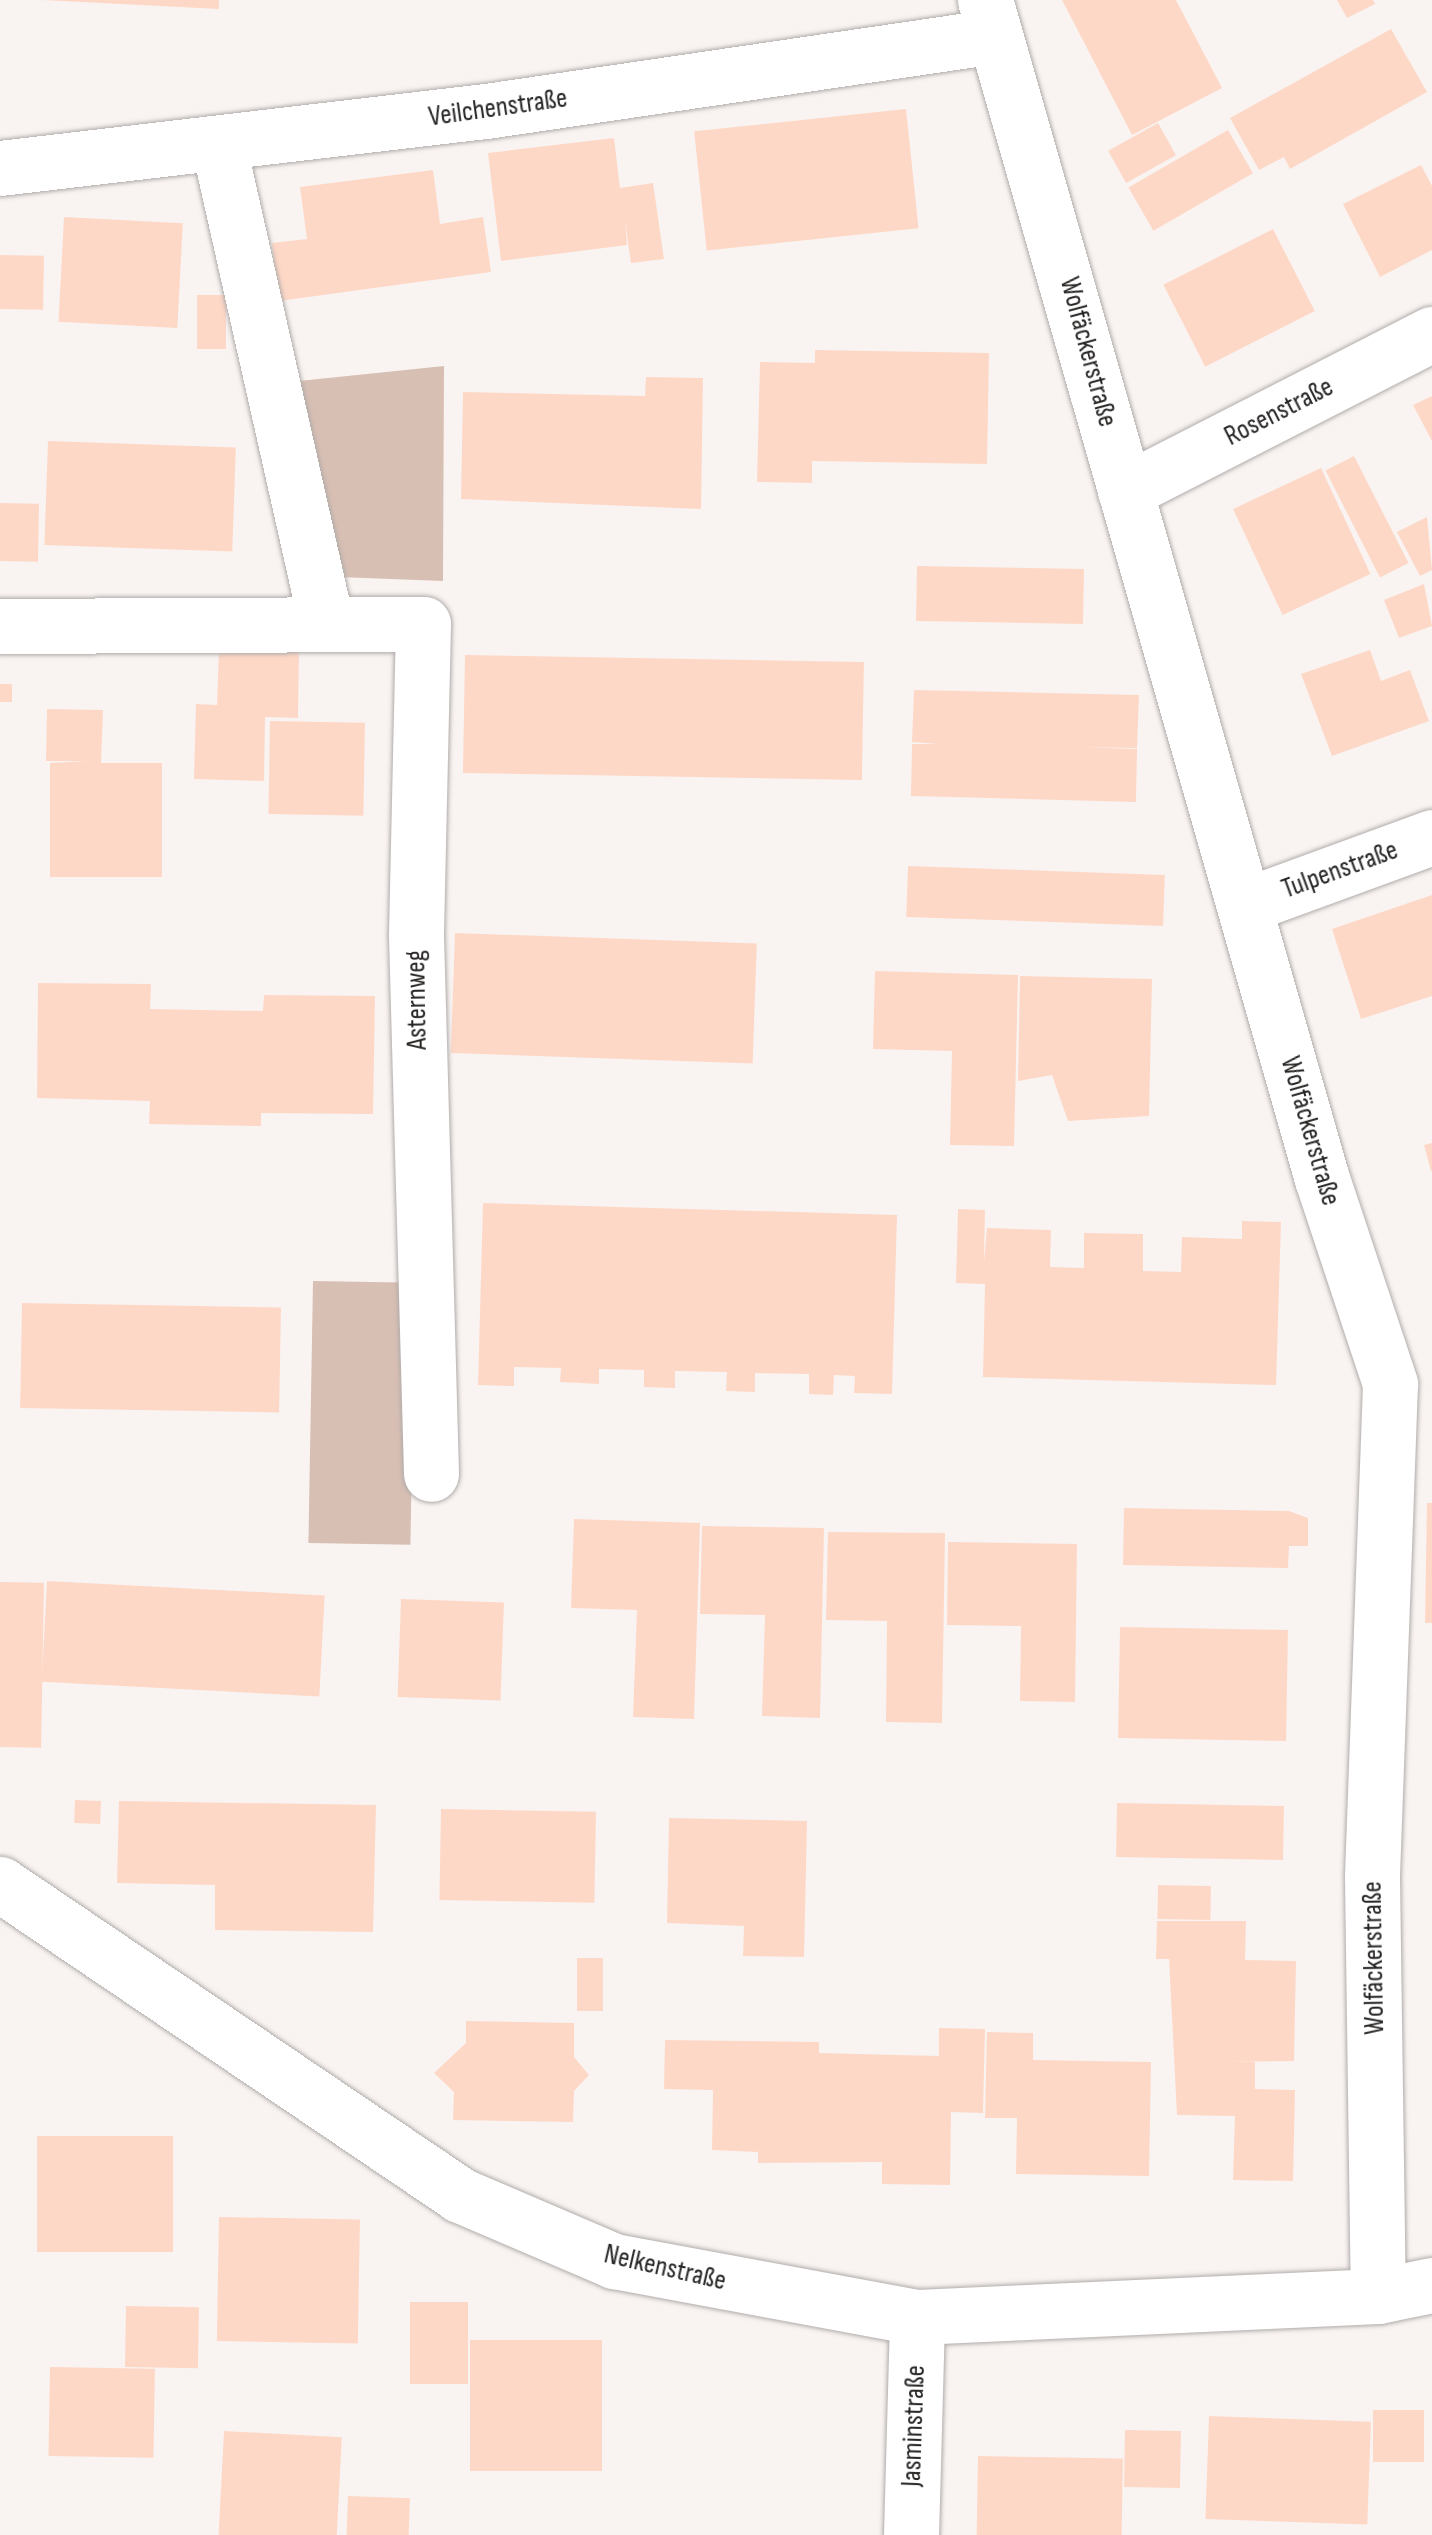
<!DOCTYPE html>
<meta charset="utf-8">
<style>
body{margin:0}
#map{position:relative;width:1432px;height:2535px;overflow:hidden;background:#f9f4f2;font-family:"Sofia Sans Condensed",sans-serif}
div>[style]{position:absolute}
.green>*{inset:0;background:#d8bfb4;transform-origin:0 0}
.building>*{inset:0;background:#fed8c7;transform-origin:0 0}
.roads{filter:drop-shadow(0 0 2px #b1acaa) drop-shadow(0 0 2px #b1acaa)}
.street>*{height:55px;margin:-27.5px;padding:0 27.5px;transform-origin:27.5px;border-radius:27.5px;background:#fff}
span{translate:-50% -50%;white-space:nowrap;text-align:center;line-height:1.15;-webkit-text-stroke:8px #fff;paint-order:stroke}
.street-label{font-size:28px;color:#272524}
</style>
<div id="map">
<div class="green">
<i style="clip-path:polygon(444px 366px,443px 581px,338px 577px,299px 381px)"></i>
<i style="left:313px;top:1281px;width:102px;height:262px;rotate:1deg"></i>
</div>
<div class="building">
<i style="clip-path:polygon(42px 0,219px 0,219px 9px)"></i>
<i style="clip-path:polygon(1062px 0,1176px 0,1222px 88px,1132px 135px)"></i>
<i style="clip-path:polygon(1337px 0,1373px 0,1375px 4px,1347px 18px)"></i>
<i style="clip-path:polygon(1391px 29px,1427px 92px,1290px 169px,1284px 157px,1259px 170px,1230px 118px)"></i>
<i style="left:906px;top:109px;width:120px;height:213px;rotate:84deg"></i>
<i style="left:1158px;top:123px;width:37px;height:57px;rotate:61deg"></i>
<i style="left:1228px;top:130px;width:50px;height:115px;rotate:60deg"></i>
<i style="clip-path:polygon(614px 138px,620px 188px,653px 183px,664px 259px,631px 263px,625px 221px,627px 245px,501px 261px,488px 153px)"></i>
<i style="clip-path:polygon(1421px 165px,1432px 186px,1432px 250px,1380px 277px,1343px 204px)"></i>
<i style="clip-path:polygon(433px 170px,440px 224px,483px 217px,491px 272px,279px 301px,272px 243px,307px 239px,300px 187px)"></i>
<i style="left:64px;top:217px;width:119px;height:105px;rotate:3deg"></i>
<i style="left:1273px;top:229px;width:92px;height:123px;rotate:63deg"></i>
<i style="left:0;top:255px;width:44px;height:54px;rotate:1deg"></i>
<i style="left:197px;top:295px;width:29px;height:54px"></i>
<i style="clip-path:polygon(815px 350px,989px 353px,987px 464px,812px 461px,812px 483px,757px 482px,760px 362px,815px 363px)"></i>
<i style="clip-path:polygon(646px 377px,703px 378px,701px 509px,461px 499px,463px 392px,645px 396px)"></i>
<i style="clip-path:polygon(1432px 396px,1432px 441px,1413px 405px)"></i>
<i style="left:48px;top:441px;width:188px;height:104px;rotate:2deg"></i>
<i style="left:1354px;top:456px;width:120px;height:32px;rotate:63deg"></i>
<i style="left:1321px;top:468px;width:117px;height:97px;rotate:65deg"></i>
<i style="left:0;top:503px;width:39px;height:58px;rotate:1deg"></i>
<i style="clip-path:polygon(1427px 517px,1432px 570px,1420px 576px,1397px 532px)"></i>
<i style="left:917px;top:566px;width:167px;height:55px;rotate:1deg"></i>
<i style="clip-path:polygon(1424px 584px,1432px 626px,1399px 638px,1384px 600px)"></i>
<i style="clip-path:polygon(219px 648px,299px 650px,298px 718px,265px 717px,264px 781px,194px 779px,196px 704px,217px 705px)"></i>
<i style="clip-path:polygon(1370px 650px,1381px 681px,1410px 670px,1429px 721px,1332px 756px,1301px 674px)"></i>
<i style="left:465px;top:655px;width:399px;height:118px;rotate:1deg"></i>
<i style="left:0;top:684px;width:12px;height:18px"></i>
<i style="clip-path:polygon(914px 690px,1139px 695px,1137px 748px,1083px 747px,1137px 749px,1136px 802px,911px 796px,912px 744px,938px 744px,912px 742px)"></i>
<i style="clip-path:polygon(47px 709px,103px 710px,101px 763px,162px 763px,162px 877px,50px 877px,50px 763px,87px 761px,46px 761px)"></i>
<i style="left:270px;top:721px;width:95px;height:93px;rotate:1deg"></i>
<i style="left:908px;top:866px;width:257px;height:51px;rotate:2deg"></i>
<i style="clip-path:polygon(1432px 895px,1432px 996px,1361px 1019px,1332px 929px)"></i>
<i style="left:455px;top:933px;width:302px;height:120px;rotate:2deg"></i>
<i style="clip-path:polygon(875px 971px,1018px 975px,1014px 1146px,950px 1145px,952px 1051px,873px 1049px)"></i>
<i style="clip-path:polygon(1020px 976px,1152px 979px,1149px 1116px,1068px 1121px,1052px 1075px,1018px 1081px)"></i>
<i style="clip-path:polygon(38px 983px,151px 984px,150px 1009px,263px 1011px,264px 995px,375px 996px,373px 1114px,261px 1113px,261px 1126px,149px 1124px,150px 1101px,37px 1098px)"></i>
<i style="clip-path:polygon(1432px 1143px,1432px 1171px,1431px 1171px,1424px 1145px)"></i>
<i style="clip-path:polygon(483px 1203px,897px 1215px,892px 1394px,854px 1393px,855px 1376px,834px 1375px,833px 1395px,809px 1394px,809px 1374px,755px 1373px,755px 1392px,726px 1391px,727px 1372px,675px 1371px,675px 1388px,644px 1387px,644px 1370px,599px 1369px,599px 1384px,560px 1382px,561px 1368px,514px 1367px,514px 1386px,478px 1385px)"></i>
<i style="clip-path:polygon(958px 1209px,985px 1210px,984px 1262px,987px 1228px,1051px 1230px,1050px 1267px,1084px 1268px,1084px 1233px,1143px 1234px,1143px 1271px,1181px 1272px,1182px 1237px,1242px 1239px,1242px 1221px,1281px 1222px,1276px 1385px,983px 1377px,985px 1284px,956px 1283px)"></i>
<i style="left:22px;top:1303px;width:259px;height:105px;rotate:1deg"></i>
<i style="clip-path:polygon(1427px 1503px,1432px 1503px,1432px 1623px,1425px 1623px)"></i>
<i style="clip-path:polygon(1124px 1508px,1289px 1511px,1308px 1518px,1308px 1546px,1289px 1546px,1288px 1568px,1123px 1565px)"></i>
<i style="clip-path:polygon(574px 1519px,700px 1523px,694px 1719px,633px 1717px,637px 1610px,571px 1608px)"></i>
<i style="clip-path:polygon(702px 1526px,824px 1528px,820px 1718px,762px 1716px,765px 1615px,700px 1614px)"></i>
<i style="clip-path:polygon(828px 1532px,945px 1533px,942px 1723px,886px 1722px,887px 1621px,826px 1620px)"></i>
<i style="clip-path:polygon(948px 1542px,1077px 1544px,1075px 1702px,1020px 1701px,1021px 1626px,947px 1625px)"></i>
<i style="left:47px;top:1581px;width:278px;height:101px;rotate:3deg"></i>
<i style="left:0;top:1582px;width:44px;height:165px;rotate:1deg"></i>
<i style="left:401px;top:1599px;width:103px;height:98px;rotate:2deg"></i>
<i style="left:1120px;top:1627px;width:168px;height:111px;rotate:1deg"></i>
<i style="left:75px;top:1800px;width:26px;height:23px;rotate:2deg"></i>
<i style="clip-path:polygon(119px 1801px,376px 1805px,373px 1932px,215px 1930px,215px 1885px,117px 1883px)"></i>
<i style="left:1117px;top:1803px;width:167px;height:54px;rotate:1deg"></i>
<i style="left:441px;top:1809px;width:155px;height:91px;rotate:1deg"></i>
<i style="clip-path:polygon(669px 1818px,807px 1821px,804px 1957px,743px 1956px,744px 1926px,667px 1923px)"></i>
<i style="left:1158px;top:1885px;width:53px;height:34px;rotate:1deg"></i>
<i style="clip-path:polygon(1157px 1921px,1246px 1921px,1245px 1960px,1296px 1961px,1294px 2061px,1229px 2062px,1255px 2062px,1255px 2089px,1295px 2090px,1293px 2181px,1233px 2180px,1235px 2116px,1177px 2115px,1169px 1959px,1156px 1959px)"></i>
<i style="left:577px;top:1958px;width:26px;height:53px"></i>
<i style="clip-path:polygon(466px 2021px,574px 2023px,574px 2057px,589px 2075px,574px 2091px,573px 2122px,453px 2120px,454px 2092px,434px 2073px,466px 2043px)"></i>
<i style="clip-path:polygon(939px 2028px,985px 2029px,983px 2113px,951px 2112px,950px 2185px,882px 2184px,882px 2162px,758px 2163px,758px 2152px,712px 2150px,713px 2090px,664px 2089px,665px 2040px,819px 2042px,819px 2053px,939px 2056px)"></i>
<i style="clip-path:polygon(987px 2032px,1033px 2033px,1033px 2060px,1151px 2062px,1149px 2176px,1016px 2174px,1017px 2118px,985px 2118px)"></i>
<i style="left:37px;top:2136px;width:136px;height:116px"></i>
<i style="left:219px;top:2217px;width:141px;height:124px;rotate:1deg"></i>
<i style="left:410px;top:2302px;width:58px;height:82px"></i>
<i style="left:126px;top:2306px;width:73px;height:61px;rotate:1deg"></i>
<i style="left:470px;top:2340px;width:132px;height:131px"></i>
<i style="left:50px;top:2367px;width:105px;height:89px;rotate:1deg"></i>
<i style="left:1373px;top:2410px;width:51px;height:52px"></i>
<i style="left:1209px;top:2416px;width:162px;height:103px;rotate:2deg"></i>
<i style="left:1125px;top:2430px;width:56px;height:57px;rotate:1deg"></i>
<i style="left:224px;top:2431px;width:118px;height:104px;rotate:3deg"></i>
<i style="left:978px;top:2456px;width:145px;height:79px;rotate:1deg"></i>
<i style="left:348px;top:2496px;width:62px;height:39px;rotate:2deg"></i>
</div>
<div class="roads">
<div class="street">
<i style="left:985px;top:0;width:1226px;rotate:74.05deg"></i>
<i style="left:1322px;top:1179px;width:216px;rotate:71.6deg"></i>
<i style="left:1390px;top:1384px;width:493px;rotate:92.1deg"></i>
<i style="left:1372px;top:1877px;width:419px;rotate:89.2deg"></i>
<i style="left:218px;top:143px;width:487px;rotate:77.3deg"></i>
<i style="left:0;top:168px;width:489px;rotate:-6.7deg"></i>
<i style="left:486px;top:111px;width:514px;rotate:-8.38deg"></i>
<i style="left:1125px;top:491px;width:345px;rotate:-27.1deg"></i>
<i style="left:0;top:626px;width:423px;rotate:-0.3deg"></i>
<i style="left:423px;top:624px;width:312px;rotate:91.3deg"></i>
<i style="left:416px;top:936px;width:538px;rotate:88.4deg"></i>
<i style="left:1249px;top:904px;width:195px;rotate:-20.1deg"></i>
<i style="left:0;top:1884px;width:555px;rotate:34.06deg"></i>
<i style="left:460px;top:2195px;width:168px;rotate:23.2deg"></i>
<i style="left:614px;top:2261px;width:308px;rotate:10.5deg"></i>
<i style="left:917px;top:2317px;width:461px;rotate:-2.6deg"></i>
<i style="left:1378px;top:2296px;width:55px;rotate:-11.5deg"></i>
<i style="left:911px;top:2535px;width:218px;rotate:-88.4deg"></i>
</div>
</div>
<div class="street-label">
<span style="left:498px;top:108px;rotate:-8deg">Veilchenstraße</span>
<span style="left:1088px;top:352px;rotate:75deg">Wolfäckerstraße</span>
<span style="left:1279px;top:412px;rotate:-27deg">Rosenstraße</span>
<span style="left:1340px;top:870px;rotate:-20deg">Tulpenstraße</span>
<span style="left:417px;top:1000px;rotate:-91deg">Asternweg</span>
<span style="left:1310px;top:1131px;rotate:74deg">Wolfäckerstraße</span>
<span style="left:1374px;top:1958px;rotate:-91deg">Wolfäckerstraße</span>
<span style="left:665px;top:2268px;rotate:13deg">Nelkenstraße</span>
<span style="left:914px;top:2426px;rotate:-88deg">Jasminstraße</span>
</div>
</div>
